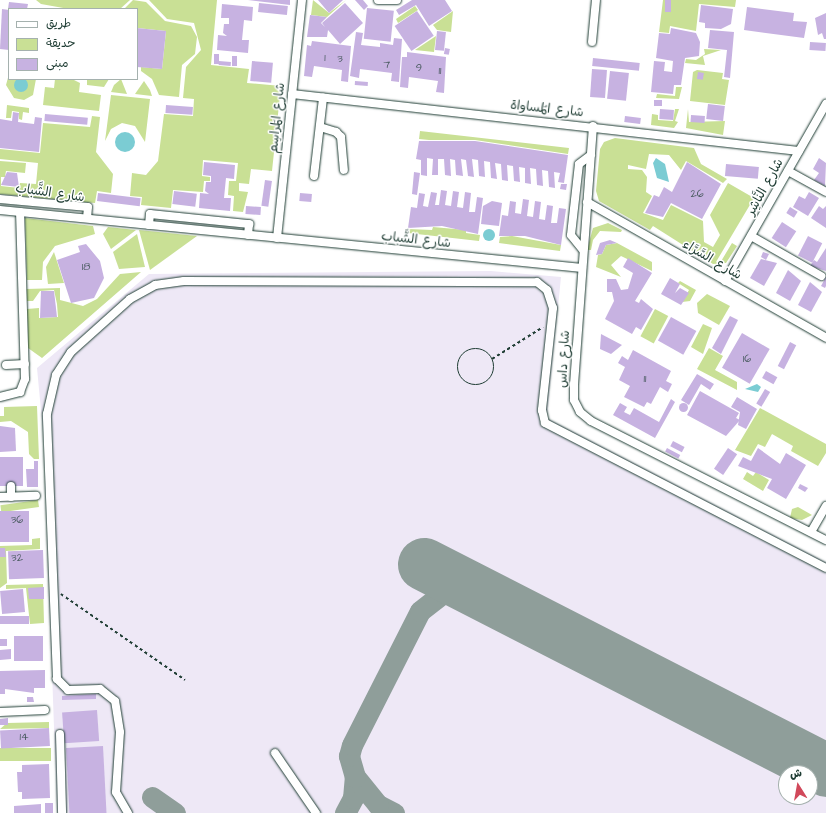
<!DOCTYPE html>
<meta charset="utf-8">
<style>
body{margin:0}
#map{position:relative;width:826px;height:813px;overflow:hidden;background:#fff;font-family:"Architects Daughter","Playpen Sans Arabic",sans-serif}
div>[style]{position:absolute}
.built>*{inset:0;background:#eee8f6}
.green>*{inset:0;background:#c9e095;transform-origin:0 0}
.water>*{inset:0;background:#7bccd3}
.round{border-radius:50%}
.taxiway>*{height:21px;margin:-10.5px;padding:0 10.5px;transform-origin:10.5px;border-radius:10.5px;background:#8f9e9a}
.runway>*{height:53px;margin:-26.5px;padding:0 26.5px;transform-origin:26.5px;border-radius:26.5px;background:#8f9e9a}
.building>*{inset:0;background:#c7b2e1;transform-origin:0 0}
.path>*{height:1.5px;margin-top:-0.75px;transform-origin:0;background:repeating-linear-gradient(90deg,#1f3d34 0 3px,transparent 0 6px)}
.path>.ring{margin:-0.75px;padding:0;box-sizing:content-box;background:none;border:1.5px solid #1f3d34;border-radius:50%}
.roads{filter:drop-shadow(0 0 1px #1f3d34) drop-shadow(0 0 1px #1f3d34)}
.minor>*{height:8px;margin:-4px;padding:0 4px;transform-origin:4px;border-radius:4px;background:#fff}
span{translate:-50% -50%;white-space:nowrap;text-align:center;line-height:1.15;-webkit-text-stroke:3px #fff;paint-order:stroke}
.number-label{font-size:11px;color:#495a5f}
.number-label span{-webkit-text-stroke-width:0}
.street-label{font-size:13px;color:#1f3d34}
.legend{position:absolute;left:8px;top:8px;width:130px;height:72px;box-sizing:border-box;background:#fff;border:1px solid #a5b1ae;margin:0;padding:5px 7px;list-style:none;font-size:12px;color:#1f3d34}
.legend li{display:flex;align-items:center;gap:8px;height:20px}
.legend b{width:20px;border:1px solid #a5b1ae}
.north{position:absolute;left:778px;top:765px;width:40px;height:40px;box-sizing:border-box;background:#fff;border:1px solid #a5b1ae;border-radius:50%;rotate:349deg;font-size:11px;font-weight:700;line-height:16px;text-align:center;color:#1f3d34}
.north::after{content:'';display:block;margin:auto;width:14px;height:18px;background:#d1495b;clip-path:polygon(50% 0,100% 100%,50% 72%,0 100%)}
</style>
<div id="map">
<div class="built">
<i style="clip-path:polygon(evenodd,491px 271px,561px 277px,547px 418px,826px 562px,826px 813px,57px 813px,44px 443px,37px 368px,149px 274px,491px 271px,786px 773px,810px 773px,810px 797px,786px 797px,786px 773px)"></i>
</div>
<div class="green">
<i style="clip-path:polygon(36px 0,130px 0,120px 9px,69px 9px,41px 4px)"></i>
<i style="clip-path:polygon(133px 0,146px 2px,165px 21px,191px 26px,197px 37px,195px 54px,182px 65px,179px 97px,159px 95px,152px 79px,141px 71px,141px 67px,162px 69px,166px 31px,137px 28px,137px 9px,124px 9px)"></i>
<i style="clip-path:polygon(149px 0,217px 0,211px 65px,249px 69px,247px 83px,281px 86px,272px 171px,251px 169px,249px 184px,239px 183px,239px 191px,248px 192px,243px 212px,233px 211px,234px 196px,228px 195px,229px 181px,236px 181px,238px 163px,203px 160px,202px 176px,210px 177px,210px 181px,204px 181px,203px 192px,173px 190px,171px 208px,141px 205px,142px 197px,130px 196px,132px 173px,146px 175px,158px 161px,164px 114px,193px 116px,194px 99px,183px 98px,186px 67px,201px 50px,194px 23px,167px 19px)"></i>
<i style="clip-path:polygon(313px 0,329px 13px,346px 0,327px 17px,311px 15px)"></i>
<i style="clip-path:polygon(663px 0,736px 0,735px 7px,699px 4px,696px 31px,670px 26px,669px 33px,659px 32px)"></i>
<i style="clip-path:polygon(415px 6px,418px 10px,398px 23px,396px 19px)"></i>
<i style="clip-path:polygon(453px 11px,451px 32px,437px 30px,433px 25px)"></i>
<i style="clip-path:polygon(436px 36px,434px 52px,415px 50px)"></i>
<i style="clip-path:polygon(704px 49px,721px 50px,703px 56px,705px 65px,685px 63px,686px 59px,696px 60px,705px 54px)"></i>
<i style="clip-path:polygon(697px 70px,723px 73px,722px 79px,729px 80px,725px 105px,690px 101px,693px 72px)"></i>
<i style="clip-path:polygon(9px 74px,9px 79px,36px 79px,33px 95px,24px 100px,14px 98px,6px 85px)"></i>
<i style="clip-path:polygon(55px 79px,72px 79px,80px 83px,79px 92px,101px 95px,99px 111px,43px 105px,45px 87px,54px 88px)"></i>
<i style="clip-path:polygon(87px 79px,109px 79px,104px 87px,87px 85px)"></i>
<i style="clip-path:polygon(121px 79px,127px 94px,111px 92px,114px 85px)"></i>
<i style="clip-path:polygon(144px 81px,150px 90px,152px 96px,135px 94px)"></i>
<i style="clip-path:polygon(676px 87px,682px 87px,679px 99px,656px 98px,657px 94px,675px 96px)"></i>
<i style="clip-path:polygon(111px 95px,150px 99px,145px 142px,135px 126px,122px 123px,111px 129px,105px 141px)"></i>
<i style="clip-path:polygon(7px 105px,29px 108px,29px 113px,23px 112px,22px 120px,19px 119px,19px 112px,12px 111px,11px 118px,6px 118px)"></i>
<i style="clip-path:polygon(675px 109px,679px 109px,675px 121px,678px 122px,674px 128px,651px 125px,652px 114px,658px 115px,658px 120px,673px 121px)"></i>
<i style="clip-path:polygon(688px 109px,689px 122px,725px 121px,723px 135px,686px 128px)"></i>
<i style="clip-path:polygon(92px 116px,100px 117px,96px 152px,113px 174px,111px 193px,97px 191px,95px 203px,0 194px,0 161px,26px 163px,25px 173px,6px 171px,5px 177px,1px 177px,1px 186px,19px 188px,20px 183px,36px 184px,38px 163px,0 159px,0 149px,40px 153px,43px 123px,90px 127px)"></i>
<i style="clip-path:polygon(420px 131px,569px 148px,568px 154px,475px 140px,429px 140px,419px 139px)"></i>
<i style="clip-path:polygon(615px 138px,694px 148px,701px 164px,727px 179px,723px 183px,686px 161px,681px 170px,669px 155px,649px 154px,646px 169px,628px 165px,628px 169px,642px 170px,647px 177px,646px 192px,652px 196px,643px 213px,663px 220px,671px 205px,703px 221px,704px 242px,713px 247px,720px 235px,710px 215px,728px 183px,754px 198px,716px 262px,720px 263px,732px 243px,737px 246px,726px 263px,713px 264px,653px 226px,650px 230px,599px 201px,596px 191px,600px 149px,604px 142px)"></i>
<i style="clip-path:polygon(25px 218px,93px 226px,95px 234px,55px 246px,43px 262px,42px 280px,27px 280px)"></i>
<i style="clip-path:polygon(608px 223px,622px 230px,621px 232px,600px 231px,593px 240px,591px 250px,587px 250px,593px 228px)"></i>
<i style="clip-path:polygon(108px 227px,136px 230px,111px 249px,103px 234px)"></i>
<i style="clip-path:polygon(433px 227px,466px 230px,466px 233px,480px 235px,479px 241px,408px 233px,408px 229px,432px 230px)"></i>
<i style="clip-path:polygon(139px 230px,197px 236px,150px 270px)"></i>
<i style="clip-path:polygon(137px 234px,145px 267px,119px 269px,113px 252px)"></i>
<i style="clip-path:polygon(512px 236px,561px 245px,560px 251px,499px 243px,500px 237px)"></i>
<i style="clip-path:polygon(617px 243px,652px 262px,652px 271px,621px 256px,611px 265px,621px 277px,596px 267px,598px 255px,602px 254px,606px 245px)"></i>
<i style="clip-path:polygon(54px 252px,64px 283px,48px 284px,46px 267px)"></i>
<i style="clip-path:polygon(141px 272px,42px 358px,28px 348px,27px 309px,39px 308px,39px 318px,58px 317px,57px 304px,54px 290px,40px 291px,33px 301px,27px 301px,26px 289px,60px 288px,60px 300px,83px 306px,97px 299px,120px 274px)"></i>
<i style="clip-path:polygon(680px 281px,696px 290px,690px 301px,682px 302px,689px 290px,678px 283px)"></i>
<i style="clip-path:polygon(707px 294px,730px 306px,719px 325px,698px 313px,697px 303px)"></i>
<i style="left:655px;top:309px;width:15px;height:31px;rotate:28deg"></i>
<i style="clip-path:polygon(703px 324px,712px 328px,703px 354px,691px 347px)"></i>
<i style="clip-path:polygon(709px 348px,723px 356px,715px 370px,737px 382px,737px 390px,697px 369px)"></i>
<i style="clip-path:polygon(37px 406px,39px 459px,34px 459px,29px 454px,28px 432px,11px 421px,0 422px,0 416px,4px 416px,4px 407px)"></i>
<i style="clip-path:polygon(760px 408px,826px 444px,826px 453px,818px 466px,791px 451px,793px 446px,772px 434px,765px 447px,758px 444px,751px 456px,735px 450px)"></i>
<i style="clip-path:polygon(747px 472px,753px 476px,756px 472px,769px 480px,763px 491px,743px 479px)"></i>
<i style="left:38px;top:500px;width:7px;height:38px;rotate:82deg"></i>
<i style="clip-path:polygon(798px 507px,812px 515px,802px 520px,790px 518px,792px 509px)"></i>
<i style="clip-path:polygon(40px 538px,40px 549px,6px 551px,7px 583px,0 588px,0 546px,32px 545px,32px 539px)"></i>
<i style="clip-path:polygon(43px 584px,44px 623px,30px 624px,26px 588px,6px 589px,6px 585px)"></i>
<i style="clip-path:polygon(49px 722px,49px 728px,0 729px,7px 723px)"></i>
<i style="left:51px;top:748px;width:13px;height:51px;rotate:90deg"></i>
</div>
<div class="water">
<i class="round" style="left:14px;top:78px;width:14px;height:14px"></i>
<i class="round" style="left:115px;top:132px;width:20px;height:20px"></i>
<i style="clip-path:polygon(656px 158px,665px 164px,669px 182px,657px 178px,653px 163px)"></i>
<i class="round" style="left:483px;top:229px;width:12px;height:12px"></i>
<i style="clip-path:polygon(757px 384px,761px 387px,758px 392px,745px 389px)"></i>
</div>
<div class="taxiway">
<i style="left:152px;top:797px;width:28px;rotate:35deg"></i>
<i style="left:345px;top:813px;width:17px;rotate:-62deg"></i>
<i style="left:353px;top:798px;width:21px;rotate:-85deg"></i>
<i style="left:394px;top:813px;width:18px;rotate:-153deg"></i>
<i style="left:378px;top:805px;width:36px;rotate:-129deg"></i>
<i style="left:355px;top:777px;width:22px;rotate:-106deg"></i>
<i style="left:349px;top:756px;width:11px;rotate:-75deg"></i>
<i style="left:352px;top:745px;width:150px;rotate:-63.1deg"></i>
<i style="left:420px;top:611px;width:29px;rotate:-38deg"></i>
<i style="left:443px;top:593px;width:21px;rotate:-8deg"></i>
<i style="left:464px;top:590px;width:21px;rotate:11deg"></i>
</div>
<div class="runway">
<i style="left:424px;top:564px;width:452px;rotate:27.1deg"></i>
</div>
<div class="building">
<i style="clip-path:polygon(248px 0,290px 0,290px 5px)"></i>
<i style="clip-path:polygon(318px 0,343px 0,329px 13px)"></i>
<i style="clip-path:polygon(355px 0,363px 0,368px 6px,364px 10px)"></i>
<i style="clip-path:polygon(412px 0,445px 0,452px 11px,429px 26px,416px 5px,399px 15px,396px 10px)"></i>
<i style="left:665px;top:0;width:6px;height:12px"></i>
<i style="clip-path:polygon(9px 2px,28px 4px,27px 9px,8px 9px)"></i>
<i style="left:259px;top:3px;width:29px;height:9px;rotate:6deg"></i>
<i style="clip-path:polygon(345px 3px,363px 23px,340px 44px,328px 30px,327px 37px,307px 37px,310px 15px,327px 17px,321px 23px,325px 27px,322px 23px)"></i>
<i style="clip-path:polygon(222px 4px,253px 7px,252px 21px,244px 20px,242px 40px,249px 40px,248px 53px,217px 50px,218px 35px,227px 36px,223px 33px,224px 24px,229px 24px,229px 18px,221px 18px)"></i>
<i style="clip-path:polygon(701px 5px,733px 9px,731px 24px,721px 29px,705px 28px,705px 23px,699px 22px)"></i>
<i style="clip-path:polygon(747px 7px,794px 13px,793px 21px,807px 22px,804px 38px,744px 30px)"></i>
<i style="left:367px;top:8px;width:27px;height:31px;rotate:6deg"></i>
<i style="clip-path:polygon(2px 9px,9px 10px,9px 50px,0 49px)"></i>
<i style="left:417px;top:11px;width:30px;height:27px;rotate:56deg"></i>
<i style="clip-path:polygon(826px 13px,826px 39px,824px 39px,822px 33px,818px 35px,815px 18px)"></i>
<i style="clip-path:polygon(137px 28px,166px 31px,162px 69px,137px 67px)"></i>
<i style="clip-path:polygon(671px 28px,696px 33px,700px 42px,699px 56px,685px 58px,681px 85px,674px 85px,673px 94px,651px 92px,654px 61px,665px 62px,664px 71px,672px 72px,673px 61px,656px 58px,659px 33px,670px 34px)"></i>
<i style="clip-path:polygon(710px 30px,734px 32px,730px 78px,724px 77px,727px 50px,708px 48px)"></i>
<i style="left:437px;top:31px;width:9px;height:19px;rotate:6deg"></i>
<i style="clip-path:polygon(356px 32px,363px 33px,361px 45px,380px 47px,380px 43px,393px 45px,394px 38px,402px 39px,399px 82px,391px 81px,392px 73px,360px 69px,359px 78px,350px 76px)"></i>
<i style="clip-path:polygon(312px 41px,351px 46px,348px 82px,341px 81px,342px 70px,314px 66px,312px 77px,304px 76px,307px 45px,311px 46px)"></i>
<i style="left:810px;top:42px;width:16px;height:8px;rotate:4deg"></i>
<i style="left:445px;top:48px;width:5px;height:6px;rotate:11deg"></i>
<i style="clip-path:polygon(407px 52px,446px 57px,444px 93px,436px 92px,438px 81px,409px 77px,408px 88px,400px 87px,402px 57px,407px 57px)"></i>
<i style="left:214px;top:54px;width:5px;height:10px"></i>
<i style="left:232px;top:56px;width:5px;height:10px"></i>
<i style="left:593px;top:58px;width:47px;height:8px;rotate:6deg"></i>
<i style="left:219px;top:61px;width:12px;height:4px;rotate:5deg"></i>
<i style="left:252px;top:61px;width:21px;height:20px;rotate:5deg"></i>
<i style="left:592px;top:69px;width:15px;height:28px;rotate:4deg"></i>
<i style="left:610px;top:71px;width:19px;height:28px;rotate:6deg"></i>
<i style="left:698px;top:72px;width:6px;height:7px;rotate:9deg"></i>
<i style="left:355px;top:81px;width:13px;height:4px;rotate:4deg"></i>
<i style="left:654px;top:100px;width:8px;height:6px"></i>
<i style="left:708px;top:104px;width:17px;height:15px;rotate:7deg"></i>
<i style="left:166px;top:105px;width:27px;height:8px;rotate:4deg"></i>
<i style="left:660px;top:109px;width:14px;height:10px;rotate:4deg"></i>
<i style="clip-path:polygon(13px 112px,19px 113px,18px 122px,34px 124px,35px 117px,42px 118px,39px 152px,0 148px,0 119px,12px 121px)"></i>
<i style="left:45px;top:114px;width:43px;height:7px;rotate:5deg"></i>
<i style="left:691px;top:115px;width:14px;height:7px;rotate:4deg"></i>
<i style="left:625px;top:116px;width:16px;height:6px;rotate:7deg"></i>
<i style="clip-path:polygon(419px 141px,475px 141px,568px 155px,564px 183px,558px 182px,560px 173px,554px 172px,555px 188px,549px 187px,548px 171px,542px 170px,543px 186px,537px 185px,536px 169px,530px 168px,531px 184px,525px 183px,525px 168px,519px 167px,520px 182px,514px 181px,513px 166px,507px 165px,508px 181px,502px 180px,501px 164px,495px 163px,497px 179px,491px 178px,490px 162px,484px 161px,485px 177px,479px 176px,478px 160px,472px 159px,474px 177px,468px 176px,466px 160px,461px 159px,463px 176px,456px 175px,455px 160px,450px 159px,451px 176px,445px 175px,444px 159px,438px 159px,438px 175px,432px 175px,433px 159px,427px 158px,427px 176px,421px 175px,421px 160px,416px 159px)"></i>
<i style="clip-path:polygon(819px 158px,826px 163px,825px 186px,814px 180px,819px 173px,813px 169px)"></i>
<i style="clip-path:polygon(204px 162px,235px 165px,234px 179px,226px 178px,224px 198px,231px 198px,230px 211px,199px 208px,200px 193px,209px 194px,205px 191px,206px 182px,211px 182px,211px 176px,203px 175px)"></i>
<i style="clip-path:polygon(687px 162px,721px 184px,702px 219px,671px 203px,663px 217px,645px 213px,654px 195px,659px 197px,664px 187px,672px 192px)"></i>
<i style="left:726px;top:164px;width:33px;height:12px;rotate:5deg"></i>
<i style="clip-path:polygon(7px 172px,17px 173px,19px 187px,1px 185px)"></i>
<i style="clip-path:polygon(414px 172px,420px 173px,417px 195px,412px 194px)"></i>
<i style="left:265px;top:180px;width:7px;height:26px;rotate:8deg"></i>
<i style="clip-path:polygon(561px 184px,567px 184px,566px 190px,560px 189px)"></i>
<i style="clip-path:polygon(441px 190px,447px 191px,445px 205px,451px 206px,453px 191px,459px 192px,457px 207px,463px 208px,465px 192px,471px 193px,469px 212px,475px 212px,477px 197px,483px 198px,478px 234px,442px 226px,408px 228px,411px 207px,417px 208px,419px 193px,425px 194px,423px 206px,428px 207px,431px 192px,437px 193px,435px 205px,439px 205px)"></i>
<i style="left:174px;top:191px;width:23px;height:13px;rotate:7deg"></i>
<i style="clip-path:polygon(809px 192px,819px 198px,808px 216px,793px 207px,799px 196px,805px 199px)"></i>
<i style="left:98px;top:193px;width:43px;height:8px;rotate:7deg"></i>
<i style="left:300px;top:193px;width:12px;height:8px;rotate:5deg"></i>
<i style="clip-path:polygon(523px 199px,529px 200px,527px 216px,533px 217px,535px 201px,541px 202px,539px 219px,545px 220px,547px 205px,553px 206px,551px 223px,557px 223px,559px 208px,566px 209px,561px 245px,525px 236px,499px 236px,502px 215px,508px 216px,510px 201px,516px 202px,515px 213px,521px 214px)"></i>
<i style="clip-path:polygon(492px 201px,502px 203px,499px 226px,481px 224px,483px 206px)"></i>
<i style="left:246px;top:206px;width:15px;height:8px;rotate:4deg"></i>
<i style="clip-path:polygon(819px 206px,823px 209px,826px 206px,826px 228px,811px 218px)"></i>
<i style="left:790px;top:207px;width:9px;height:7px;rotate:32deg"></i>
<i style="left:782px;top:222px;width:17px;height:19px;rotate:33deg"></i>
<i style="left:808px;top:236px;width:16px;height:22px;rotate:27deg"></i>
<i style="clip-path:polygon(610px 240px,617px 243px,606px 245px,602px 254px,596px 255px,600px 243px)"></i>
<i style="clip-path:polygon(86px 244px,100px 261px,104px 278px,94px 298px,71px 303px,57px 260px,80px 252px,78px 246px)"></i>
<i style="clip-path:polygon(826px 248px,826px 271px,810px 266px,814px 260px,817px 262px)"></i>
<i style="clip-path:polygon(763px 252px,769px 254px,766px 260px,761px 257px)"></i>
<i style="clip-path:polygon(628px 258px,652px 273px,635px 301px,639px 303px,641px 299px,653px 309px,641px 330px,636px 327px,632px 334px,605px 319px,614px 301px,612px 292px,607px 292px,607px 279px,616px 279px,621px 290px,628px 289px,633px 273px,623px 267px)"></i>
<i style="clip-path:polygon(761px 259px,777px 263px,764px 286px,750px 278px)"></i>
<i style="clip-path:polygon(788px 270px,801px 281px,790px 301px,776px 293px)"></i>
<i style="clip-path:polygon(826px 277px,826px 286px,825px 288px,821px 286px)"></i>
<i style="clip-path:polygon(670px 278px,680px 284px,675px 293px,680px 288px,689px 293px,681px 305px,661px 294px)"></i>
<i style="clip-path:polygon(810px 282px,822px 292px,811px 312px,798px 305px)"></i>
<i style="clip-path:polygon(41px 291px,54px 291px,57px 317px,40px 318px)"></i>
<i style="clip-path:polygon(730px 316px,738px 320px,721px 354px,712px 348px)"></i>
<i style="left:671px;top:317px;width:29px;height:27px;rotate:29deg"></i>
<i style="left:742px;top:333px;width:32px;height:40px;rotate:30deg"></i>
<i style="clip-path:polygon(601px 334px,622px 345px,611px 354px,600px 349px)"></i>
<i style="left:790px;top:342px;width:7px;height:27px;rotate:27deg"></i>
<i style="clip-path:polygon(633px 350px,671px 371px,666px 381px,672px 384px,668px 392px,660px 387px,651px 404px,647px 402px,644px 407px,624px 397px,630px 386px,619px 380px,625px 367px,618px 363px,622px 356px,628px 360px)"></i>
<i style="left:766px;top:371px;width:13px;height:8px;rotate:29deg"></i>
<i style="clip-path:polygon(697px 374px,714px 384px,710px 390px,701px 384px,689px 405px,681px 400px)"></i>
<i style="left:765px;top:389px;width:6px;height:17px;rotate:31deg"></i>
<i style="clip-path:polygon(700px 391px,739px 413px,736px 418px,740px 420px,726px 436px,687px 415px)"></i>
<i style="clip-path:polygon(737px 397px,757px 409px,746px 429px,738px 425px,740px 412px,731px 407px)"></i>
<i style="clip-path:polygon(671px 399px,675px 402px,655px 438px,613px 415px,620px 403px,627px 407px,624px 412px,630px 415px,634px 408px,659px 422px)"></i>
<i class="round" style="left:678.5px;top:402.5px;width:9px;height:9px"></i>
<i style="clip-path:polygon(0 426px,15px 428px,16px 451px,0 452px)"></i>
<i style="left:673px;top:441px;width:13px;height:6px;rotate:27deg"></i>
<i style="left:667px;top:448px;width:15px;height:4px;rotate:28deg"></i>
<i style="left:728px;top:448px;width:11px;height:25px;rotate:34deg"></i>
<i style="clip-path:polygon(758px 448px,780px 464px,786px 453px,806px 465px,786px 499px,767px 488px,772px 479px,738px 466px,743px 457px,751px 461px)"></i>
<i style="left:0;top:457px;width:23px;height:29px"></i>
<i style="clip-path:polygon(34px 461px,38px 461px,38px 487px,27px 487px,26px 469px,34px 469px)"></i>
<i style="clip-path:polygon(800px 484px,808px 488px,805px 492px,798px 488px)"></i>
<i style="left:29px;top:511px;width:31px;height:29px;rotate:90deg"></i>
<i style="clip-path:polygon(0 548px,5px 548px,6px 557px,0 557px)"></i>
<i style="left:43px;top:550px;width:28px;height:35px;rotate:88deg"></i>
<i style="clip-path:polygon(44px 587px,44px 599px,29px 599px,28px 588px)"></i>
<i style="left:23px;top:589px;width:23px;height:23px;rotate:85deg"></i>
<i style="left:29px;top:616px;width:8px;height:29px;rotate:90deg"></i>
<i style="left:14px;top:636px;width:29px;height:25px"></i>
<i style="left:0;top:639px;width:7px;height:7px"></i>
<i style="clip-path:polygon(11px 649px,11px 659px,0 660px,0 650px)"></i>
<i style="clip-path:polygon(45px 670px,45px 688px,34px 688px,34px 693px,5px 689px,5px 694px,0 694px,0 671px)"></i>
<i style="clip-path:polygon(96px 694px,96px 699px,62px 700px,62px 696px)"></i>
<i style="clip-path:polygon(27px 697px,33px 697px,34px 702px,27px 702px)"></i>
<i style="left:97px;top:710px;width:31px;height:35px;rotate:86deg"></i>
<i style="clip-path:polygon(8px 718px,8px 725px,0 725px,0 719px)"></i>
<i style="left:49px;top:728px;width:18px;height:49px;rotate:87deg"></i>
<i style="left:103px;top:746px;width:67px;height:37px;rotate:87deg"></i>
<i style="clip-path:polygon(49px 764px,50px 798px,22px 799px,22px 792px,18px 792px,17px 772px,22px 772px,22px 765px)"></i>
<i style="left:45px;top:803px;width:8px;height:10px"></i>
<i style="clip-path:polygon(41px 804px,41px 813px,14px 813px,14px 806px)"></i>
</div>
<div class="path">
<i class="ring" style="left:458px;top:349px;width:34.5px;height:34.5px"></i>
<i style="left:492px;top:359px;width:60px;rotate:-32.1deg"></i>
<i style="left:61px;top:594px;width:151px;rotate:34.7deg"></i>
</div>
<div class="roads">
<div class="minor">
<i style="left:378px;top:0;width:19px"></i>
<i style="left:592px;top:42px;width:42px;rotate:-84.6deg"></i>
<i style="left:292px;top:94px;width:510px;rotate:6.41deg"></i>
<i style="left:593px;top:126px;width:259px;rotate:94.2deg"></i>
<i style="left:574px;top:384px;width:16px;rotate:90deg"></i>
<i style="left:574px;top:400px;width:13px;rotate:63deg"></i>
<i style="left:580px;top:412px;width:14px;rotate:39deg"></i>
<i style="left:591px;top:421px;width:263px;rotate:26.9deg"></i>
<i style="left:320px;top:127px;width:17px;rotate:17deg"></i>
<i style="left:336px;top:132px;width:7px;rotate:45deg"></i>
<i style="left:341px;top:137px;width:33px;rotate:85deg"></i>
<i style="left:788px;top:171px;width:43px;rotate:28.9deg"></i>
<i style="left:314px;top:176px;width:79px;rotate:-83.4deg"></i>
<i style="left:0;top:199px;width:88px;rotate:5.2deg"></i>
<i style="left:88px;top:207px;width:11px;rotate:95deg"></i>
<i style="left:587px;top:202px;width:275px;rotate:29.6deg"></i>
<i style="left:0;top:210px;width:585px;rotate:5.69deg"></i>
<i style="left:149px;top:225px;width:11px;rotate:-85deg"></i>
<i style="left:150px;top:214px;width:100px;rotate:5.8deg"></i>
<i style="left:249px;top:224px;width:11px;rotate:95deg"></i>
<i style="left:751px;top:236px;width:81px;rotate:29.7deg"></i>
<i style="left:277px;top:238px;width:239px;rotate:-84deg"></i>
<i style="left:583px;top:250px;width:19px;rotate:-129deg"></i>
<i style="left:571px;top:235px;width:71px;rotate:-83.6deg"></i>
<i style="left:579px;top:164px;width:15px;rotate:-37deg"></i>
<i style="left:725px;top:281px;width:204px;rotate:-60.3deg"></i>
<i style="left:6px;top:365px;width:19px;rotate:-3deg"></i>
<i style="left:0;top:397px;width:21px;rotate:-14deg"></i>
<i style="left:20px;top:392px;width:14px;rotate:-69deg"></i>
<i style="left:25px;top:379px;width:167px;rotate:-91.7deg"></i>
<i style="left:11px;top:486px;width:11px;rotate:90deg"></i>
<i style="left:0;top:497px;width:36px;rotate:-2deg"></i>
<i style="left:811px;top:532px;width:30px;rotate:-60deg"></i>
<i style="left:0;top:712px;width:45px;rotate:-2.5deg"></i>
<i style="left:60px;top:734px;width:79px;rotate:88.5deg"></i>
<i style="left:275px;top:753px;width:73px;rotate:55.7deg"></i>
<i style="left:128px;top:813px;width:24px;rotate:-120deg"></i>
<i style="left:116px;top:792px;width:60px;rotate:-86.2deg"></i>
<i style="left:120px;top:732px;width:31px;rotate:-99deg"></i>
<i style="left:115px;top:701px;width:19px;rotate:-141deg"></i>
<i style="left:100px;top:689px;width:32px;rotate:178deg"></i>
<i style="left:68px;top:690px;width:16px;rotate:-135deg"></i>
<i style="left:57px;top:679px;width:265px;rotate:-92.2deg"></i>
<i style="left:47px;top:414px;width:40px;rotate:-77deg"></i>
<i style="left:56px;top:375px;width:27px;rotate:-57deg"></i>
<i style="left:71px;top:352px;width:79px;rotate:-41.9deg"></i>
<i style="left:130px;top:299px;width:29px;rotate:-29deg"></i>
<i style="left:155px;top:285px;width:29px;rotate:-8deg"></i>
<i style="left:184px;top:281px;width:353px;rotate:0.2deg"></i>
<i style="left:537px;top:282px;width:13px;rotate:39deg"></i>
<i style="left:547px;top:290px;width:19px;rotate:72deg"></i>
<i style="left:553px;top:308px;width:103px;rotate:96.2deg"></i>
<i style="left:542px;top:410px;width:13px;rotate:77deg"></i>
<i style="left:545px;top:423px;width:316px;rotate:27.3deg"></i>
</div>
</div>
<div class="number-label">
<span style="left:325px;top:58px">1</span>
<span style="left:340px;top:59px">3</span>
<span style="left:387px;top:65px">7</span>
<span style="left:419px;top:68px">9</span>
<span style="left:440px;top:71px">11</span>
<span style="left:697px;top:194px">26</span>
<span style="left:86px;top:267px">18</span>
<span style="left:747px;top:359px">16</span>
<span style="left:645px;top:379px">11</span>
<span style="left:17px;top:520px">36</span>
<span style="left:17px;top:558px">32</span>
<span style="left:24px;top:737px">14</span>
</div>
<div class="street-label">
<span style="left:547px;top:109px;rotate:6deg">شارع المُساواة</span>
<span style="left:277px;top:118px;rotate:-84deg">شارع المَراسِم</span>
<span style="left:765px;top:187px;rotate:-61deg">شارع النَّاشِر</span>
<span style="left:50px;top:193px;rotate:8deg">شارع الشَّباب</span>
<span style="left:416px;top:240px;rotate:6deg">شارع الشَّباب</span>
<span style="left:712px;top:260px;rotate:30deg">شارع السَّرَّاء</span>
<span style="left:564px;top:359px;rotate:-87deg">شارع داس</span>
</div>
<ul class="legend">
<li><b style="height:5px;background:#fff"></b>طريق</li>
<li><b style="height:11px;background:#c9e095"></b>حديقة</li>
<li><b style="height:11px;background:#c7b2e1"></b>مبنى</li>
</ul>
<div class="north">ش</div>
</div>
